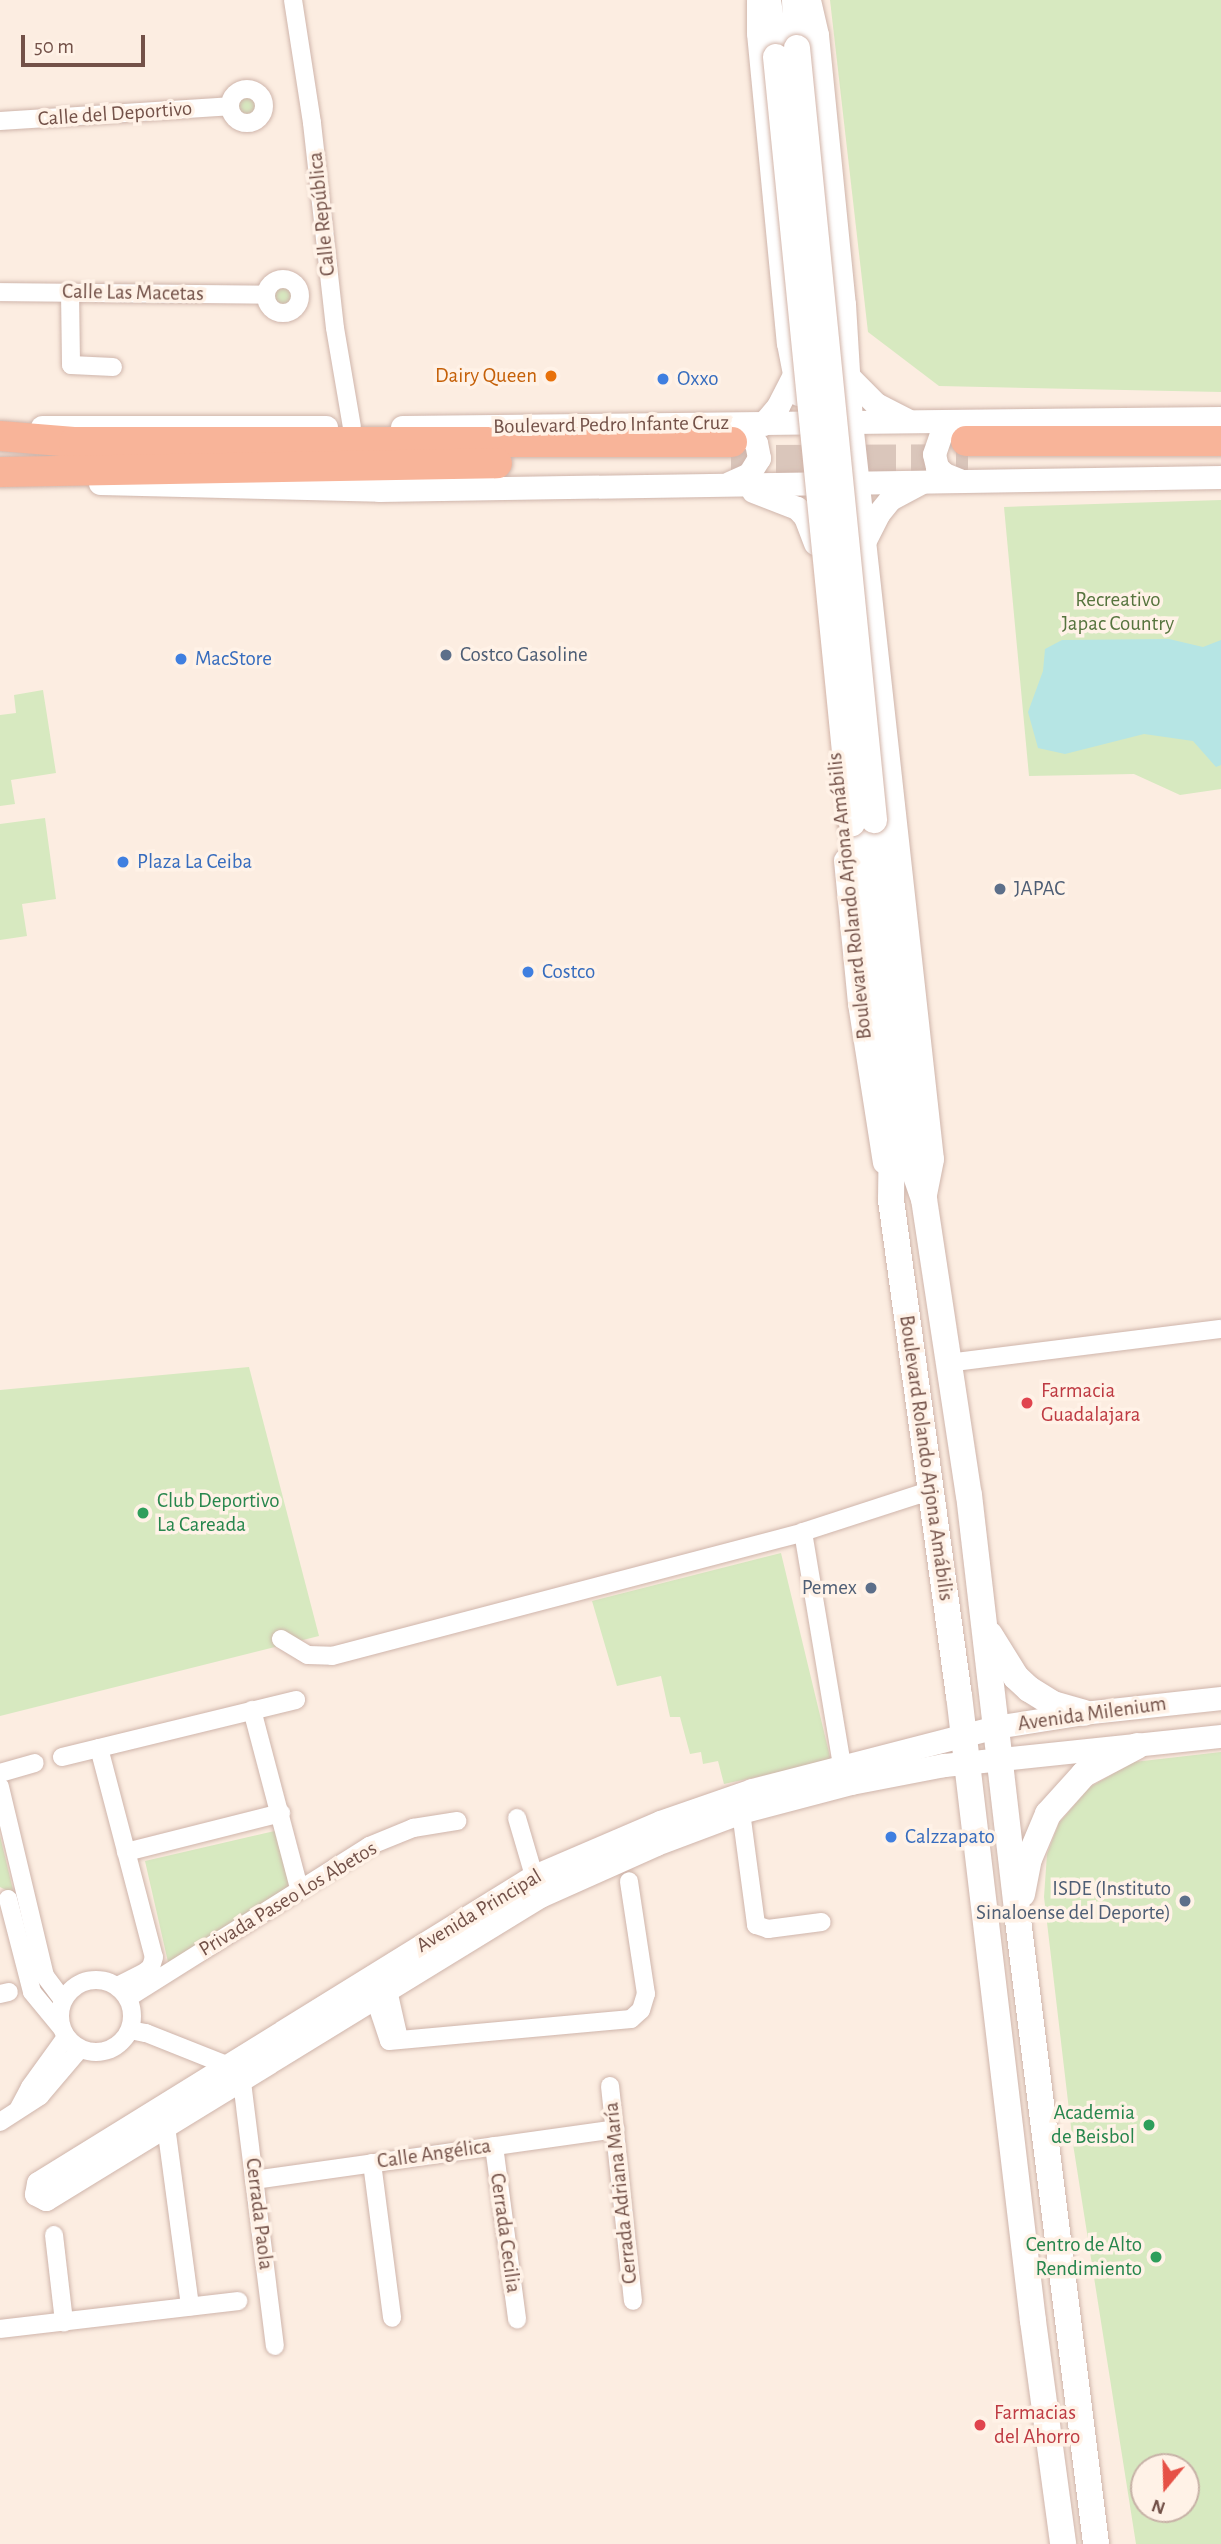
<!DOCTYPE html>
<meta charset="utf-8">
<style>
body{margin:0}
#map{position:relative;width:1221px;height:2544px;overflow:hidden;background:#fcede1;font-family:"Alegreya Sans",sans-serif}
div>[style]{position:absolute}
.green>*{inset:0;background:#d7e9c0}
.round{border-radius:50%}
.water>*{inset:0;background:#b6e5e4}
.trunk-tunnel>*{height:30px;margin-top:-15px;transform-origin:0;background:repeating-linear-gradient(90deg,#dac6bb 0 30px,transparent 0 45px)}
.roads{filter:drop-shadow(0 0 2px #cfb5ab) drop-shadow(0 0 2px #cfb5ab)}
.minor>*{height:18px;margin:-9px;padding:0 9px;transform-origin:9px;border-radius:9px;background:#fff}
.minor>.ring{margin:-9px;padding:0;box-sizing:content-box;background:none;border:18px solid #fff;border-radius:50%}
.tertiary>*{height:23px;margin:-11.5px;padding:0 11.5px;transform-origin:11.5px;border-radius:11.5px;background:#fff}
.secondary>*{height:26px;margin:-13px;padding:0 13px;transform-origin:13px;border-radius:13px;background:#fff}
.trunk>*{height:30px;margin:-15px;padding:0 15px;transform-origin:15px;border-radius:15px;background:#f8b499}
.bridges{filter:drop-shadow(0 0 2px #d2b4a8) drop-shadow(0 0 2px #d2b4a8)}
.secondary-bridge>*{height:26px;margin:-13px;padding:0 13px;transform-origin:13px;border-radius:13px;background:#fff}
.dots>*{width:19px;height:19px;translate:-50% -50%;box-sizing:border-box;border:4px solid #fff2e7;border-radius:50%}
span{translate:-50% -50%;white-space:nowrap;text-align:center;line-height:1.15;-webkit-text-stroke:7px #fff2e7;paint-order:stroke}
.street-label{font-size:21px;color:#735148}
.food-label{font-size:21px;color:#c56008}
.right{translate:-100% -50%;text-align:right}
.shop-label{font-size:21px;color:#366cbe}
.left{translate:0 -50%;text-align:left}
.park-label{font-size:21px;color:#56743e}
.service-label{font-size:21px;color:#4e5e75}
.health-label{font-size:21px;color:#be3a42}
.leisure-label{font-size:21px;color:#27864d}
.north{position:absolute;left:1130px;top:2453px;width:70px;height:70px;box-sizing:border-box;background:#fff2e7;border:2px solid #c7b2a7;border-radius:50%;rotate:199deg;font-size:19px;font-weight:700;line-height:28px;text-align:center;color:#735148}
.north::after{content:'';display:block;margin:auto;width:24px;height:32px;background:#e65146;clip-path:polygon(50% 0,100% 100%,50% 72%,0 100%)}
.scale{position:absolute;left:21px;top:35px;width:124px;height:32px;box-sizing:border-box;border:4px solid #735148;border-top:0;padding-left:9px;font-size:21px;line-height:24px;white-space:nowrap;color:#735148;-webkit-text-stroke:5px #fff2e7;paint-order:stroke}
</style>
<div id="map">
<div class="green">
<i style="clip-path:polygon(830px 0,1221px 0,1221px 392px,939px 386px,868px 332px)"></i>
<i class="round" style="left:236px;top:96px;width:22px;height:22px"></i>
<i class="round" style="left:272px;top:285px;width:22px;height:22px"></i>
<i style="clip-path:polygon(1221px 500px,1221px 789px,1180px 795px,1134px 774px,1029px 776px,1004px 507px)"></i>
<i style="clip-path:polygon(43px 690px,56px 773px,11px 780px,15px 804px,0 806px,0 715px,16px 713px,14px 695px)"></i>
<i style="clip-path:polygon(45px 818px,56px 899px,22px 904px,27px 936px,0 940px,0 824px)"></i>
<i style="clip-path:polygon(249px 1367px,319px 1636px,0 1716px,0 1390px)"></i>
<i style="clip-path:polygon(781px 1553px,831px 1761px,724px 1784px,718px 1761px,703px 1764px,701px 1752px,690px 1754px,680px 1717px,670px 1717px,661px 1676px,617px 1686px,592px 1601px)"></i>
<i style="clip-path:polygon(evenodd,1221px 1752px,1221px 2544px,1136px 2544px,1073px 2144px,1044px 1897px,1047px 1854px,1059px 1823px,1090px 1787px,1134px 1762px,1221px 1752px,1144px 2467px,1186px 2467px,1186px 2509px,1144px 2509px,1144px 2467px)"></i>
<i style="clip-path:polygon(279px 1830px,295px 1890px,168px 1962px,145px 1861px)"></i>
<i style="clip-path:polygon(0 1836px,14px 1894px,0 1887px)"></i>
</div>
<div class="water">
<i style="clip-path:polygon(1169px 639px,1203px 647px,1221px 640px,1221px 765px,1216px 767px,1193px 741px,1144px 734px,1065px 754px,1038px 748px,1028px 712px,1043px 671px,1045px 649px,1062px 640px)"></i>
</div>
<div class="trunk-tunnel">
<i style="left:731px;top:460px;width:237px;rotate:-0.2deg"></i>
</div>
<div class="roads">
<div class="minor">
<i style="left:293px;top:0;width:124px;rotate:81.2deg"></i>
<i style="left:312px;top:123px;width:206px;rotate:83.6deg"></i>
<i style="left:335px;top:328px;width:100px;rotate:80.3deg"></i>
<i class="ring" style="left:230px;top:89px;width:16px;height:16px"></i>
<i style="left:0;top:121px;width:230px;rotate:-3.7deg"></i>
<i class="ring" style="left:266px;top:279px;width:16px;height:16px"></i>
<i style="left:0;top:292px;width:265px;rotate:0.6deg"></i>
<i style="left:70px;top:292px;width:73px;rotate:89.2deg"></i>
<i style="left:71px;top:365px;width:42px;rotate:2.7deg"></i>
<i style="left:947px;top:1363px;width:276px;rotate:-7.1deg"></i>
<i style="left:803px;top:1532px;width:236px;rotate:80.5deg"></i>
<i style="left:281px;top:1639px;width:31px;rotate:31deg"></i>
<i style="left:308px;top:1655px;width:24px;rotate:2deg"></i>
<i style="left:332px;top:1656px;width:487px;rotate:-14.7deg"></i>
<i style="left:803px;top:1532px;width:133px;rotate:-18deg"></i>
<i style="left:252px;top:1710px;width:184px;rotate:75.2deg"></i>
<i style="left:99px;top:1748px;width:216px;rotate:75.3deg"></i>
<i style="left:154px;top:1957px;width:10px;rotate:107deg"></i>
<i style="left:151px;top:1967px;width:8px;rotate:140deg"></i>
<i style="left:145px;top:1972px;width:31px;rotate:153deg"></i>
<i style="left:62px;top:1757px;width:241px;rotate:-13.7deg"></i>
<i style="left:0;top:1773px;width:36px;rotate:-16deg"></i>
<i style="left:0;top:1787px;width:194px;rotate:76.6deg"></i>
<i style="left:45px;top:1976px;width:30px;rotate:53deg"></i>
<i style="left:741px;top:1812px;width:114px;rotate:82.4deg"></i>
<i style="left:756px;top:1925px;width:13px;rotate:18deg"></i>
<i style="left:768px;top:1929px;width:54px;rotate:-7.4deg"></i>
<i style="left:517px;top:1818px;width:71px;rotate:73.6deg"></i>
<i style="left:126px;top:1852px;width:160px;rotate:-14.1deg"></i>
<i style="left:8px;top:1899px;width:96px;rotate:75.5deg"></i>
<i style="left:32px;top:1992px;width:45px;rotate:50.4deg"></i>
<i class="ring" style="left:60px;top:1980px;width:54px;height:54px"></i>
<i style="left:388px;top:1990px;width:50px;rotate:77.3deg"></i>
<i style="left:0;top:1994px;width:9px;rotate:-13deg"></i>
<i style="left:128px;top:1998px;width:285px;rotate:-32.2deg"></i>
<i style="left:369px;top:1846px;width:48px;rotate:-22.2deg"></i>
<i style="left:413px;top:1828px;width:45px;rotate:-9deg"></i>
<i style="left:375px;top:1999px;width:44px;rotate:71.6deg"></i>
<i style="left:389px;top:2041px;width:243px;rotate:-5.2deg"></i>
<i style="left:631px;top:2019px;width:13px;rotate:-42deg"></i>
<i style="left:641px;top:2010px;width:17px;rotate:-73deg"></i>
<i style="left:646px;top:1994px;width:114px;rotate:-98.6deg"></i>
<i style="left:130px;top:2030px;width:16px;rotate:11deg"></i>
<i style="left:146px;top:2033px;width:89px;rotate:21.7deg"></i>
<i style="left:229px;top:2066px;width:21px;rotate:51deg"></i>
<i style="left:242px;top:2082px;width:266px;rotate:82.9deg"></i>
<i style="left:610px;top:2086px;width:216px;rotate:83.9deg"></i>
<i style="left:19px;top:2108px;width:24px;rotate:-62deg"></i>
<i style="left:30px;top:2087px;width:62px;rotate:-54.2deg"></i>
<i style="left:162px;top:2116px;width:11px;rotate:68deg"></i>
<i style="left:166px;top:2126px;width:182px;rotate:82.4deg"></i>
<i style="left:0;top:2122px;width:48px;rotate:-33deg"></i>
<i style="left:40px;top:2096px;width:62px;rotate:-49.6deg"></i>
<i style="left:494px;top:2146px;width:175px;rotate:82.4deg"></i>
<i style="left:372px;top:2163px;width:156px;rotate:82.6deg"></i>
<i style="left:254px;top:2180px;width:365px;rotate:-8deg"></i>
<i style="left:54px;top:2235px;width:88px;rotate:83.4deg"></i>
<i style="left:0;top:2329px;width:240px;rotate:-6.7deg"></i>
</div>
<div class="tertiary">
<i style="left:758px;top:0;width:33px;rotate:90deg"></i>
<i style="left:758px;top:33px;width:311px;rotate:84.5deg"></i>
<i style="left:788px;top:343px;width:52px;rotate:78.9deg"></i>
<i style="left:809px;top:0;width:36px;rotate:77deg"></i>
<i style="left:817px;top:35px;width:270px;rotate:84.3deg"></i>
<i style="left:844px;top:304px;width:118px;rotate:86.6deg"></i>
<i style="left:851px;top:422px;width:741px;rotate:83.73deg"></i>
<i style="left:932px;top:1159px;width:41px;rotate:101.3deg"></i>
<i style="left:848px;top:376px;width:40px;rotate:45deg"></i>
<i style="left:876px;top:404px;width:34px;rotate:27deg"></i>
<i style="left:763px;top:424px;width:23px;rotate:-50deg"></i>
<i style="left:778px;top:406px;width:38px;rotate:-63deg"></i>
<i style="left:42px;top:427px;width:284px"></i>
<i style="left:402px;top:427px;width:819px;rotate:-0.63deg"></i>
<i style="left:959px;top:480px;width:16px;rotate:-158deg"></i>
<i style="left:944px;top:474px;width:10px;rotate:-135deg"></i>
<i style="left:937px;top:467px;width:13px;rotate:-103deg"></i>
<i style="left:934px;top:454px;width:24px;rotate:-71deg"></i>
<i style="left:942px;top:431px;width:22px;rotate:-24deg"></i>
<i style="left:100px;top:483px;width:279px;rotate:1.4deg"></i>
<i style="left:379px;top:490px;width:842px;rotate:-0.88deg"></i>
<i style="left:729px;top:483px;width:22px;rotate:-24deg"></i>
<i style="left:749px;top:474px;width:19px;rotate:-58deg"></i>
<i style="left:759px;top:458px;width:15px;rotate:-101deg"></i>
<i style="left:756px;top:443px;width:28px;rotate:-138deg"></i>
<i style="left:753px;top:491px;width:47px;rotate:21.1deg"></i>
<i style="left:797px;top:508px;width:12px;rotate:48deg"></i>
<i style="left:805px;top:517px;width:28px;rotate:69deg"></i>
<i style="left:864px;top:542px;width:31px;rotate:-63deg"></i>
<i style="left:878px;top:514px;width:19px;rotate:-51deg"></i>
<i style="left:890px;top:499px;width:34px;rotate:-28deg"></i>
<i style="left:845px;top:860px;width:144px;rotate:84.4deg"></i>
<i style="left:859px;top:1003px;width:161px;rotate:81.1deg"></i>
<i style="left:1221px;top:1698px;width:138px;rotate:173.8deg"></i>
<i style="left:1084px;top:1713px;width:89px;rotate:171deg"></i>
<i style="left:996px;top:1727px;width:252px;rotate:165.5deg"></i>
<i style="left:752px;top:1790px;width:97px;rotate:160.8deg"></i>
<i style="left:660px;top:1822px;width:137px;rotate:156.8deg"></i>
<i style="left:534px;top:1876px;width:583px;rotate:148.24deg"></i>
<i style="left:38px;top:2183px;width:11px;rotate:100deg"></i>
<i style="left:36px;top:2194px;width:11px;rotate:27deg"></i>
<i style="left:46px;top:2199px;width:580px;rotate:-31.52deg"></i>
<i style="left:540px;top:1896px;width:127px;rotate:-24.1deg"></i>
<i style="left:656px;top:1844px;width:91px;rotate:-20.6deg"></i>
<i style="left:741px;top:1812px;width:114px;rotate:-14.8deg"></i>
<i style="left:851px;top:1783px;width:95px;rotate:-11deg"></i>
<i style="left:944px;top:1765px;width:279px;rotate:-6deg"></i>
</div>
<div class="secondary">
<i style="left:768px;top:0;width:58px;rotate:82deg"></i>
<i style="left:795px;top:0;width:48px;rotate:87.6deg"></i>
<i style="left:874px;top:820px;width:355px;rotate:83.4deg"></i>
<i style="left:915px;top:1173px;width:28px;rotate:71deg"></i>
<i style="left:924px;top:1199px;width:299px;rotate:81.4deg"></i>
<i style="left:969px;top:1495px;width:428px;rotate:83.4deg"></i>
<i style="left:1018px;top:1920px;width:629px;rotate:82.87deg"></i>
<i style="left:852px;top:823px;width:308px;rotate:82.5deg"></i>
<i style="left:892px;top:1128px;width:72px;rotate:90.8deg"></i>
<i style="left:891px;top:1200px;width:500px;rotate:82.2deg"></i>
<i style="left:959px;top:1695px;width:630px;rotate:83.26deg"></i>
<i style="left:1033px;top:2321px;width:225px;rotate:82.3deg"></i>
<i style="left:990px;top:1635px;width:49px;rotate:58.2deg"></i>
<i style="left:1016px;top:1677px;width:18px;rotate:43deg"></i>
<i style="left:1029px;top:1689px;width:28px;rotate:32deg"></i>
<i style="left:1053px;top:1704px;width:32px;rotate:16deg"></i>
<i style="left:1022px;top:1894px;width:36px;rotate:-79deg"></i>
<i style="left:1029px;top:1859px;width:49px;rotate:-67.1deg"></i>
<i style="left:1048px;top:1814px;width:54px;rotate:-48deg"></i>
<i style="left:1084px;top:1774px;width:60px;rotate:-27.8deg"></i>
</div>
<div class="trunk">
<i style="left:0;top:436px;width:74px;rotate:4.6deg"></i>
<i style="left:74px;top:442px;width:658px"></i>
<i style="left:966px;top:441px;width:255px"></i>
<i style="left:0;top:472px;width:497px;rotate:-1deg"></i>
</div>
</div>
<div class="bridges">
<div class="secondary-bridge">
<i style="left:797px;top:48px;width:776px;rotate:84.3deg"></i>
<i style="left:776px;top:57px;width:770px;rotate:84.33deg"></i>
</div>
</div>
<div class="dots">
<i style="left:551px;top:376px;background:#e8710a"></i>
<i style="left:663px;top:379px;background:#3f7fe0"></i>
<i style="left:446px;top:655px;background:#5c6f8a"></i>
<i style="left:181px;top:659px;background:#3f7fe0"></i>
<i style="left:123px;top:862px;background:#3f7fe0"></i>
<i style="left:1000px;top:889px;background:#5c6f8a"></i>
<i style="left:528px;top:972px;background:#3f7fe0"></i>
<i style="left:1027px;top:1403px;background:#e0444e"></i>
<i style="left:143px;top:1513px;background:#2e9e5b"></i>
<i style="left:871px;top:1588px;background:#5c6f8a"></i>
<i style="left:891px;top:1837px;background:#3f7fe0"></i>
<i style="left:1185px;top:1901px;background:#5c6f8a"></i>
<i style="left:1149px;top:2125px;background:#2e9e5b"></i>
<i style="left:1156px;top:2257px;background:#2e9e5b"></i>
<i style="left:980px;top:2425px;background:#e0444e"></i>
</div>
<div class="street-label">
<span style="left:115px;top:114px;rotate:-4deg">Calle del Deportivo</span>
<span style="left:322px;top:214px;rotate:-96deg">Calle República</span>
<span style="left:133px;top:293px;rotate:1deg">Calle Las Macetas</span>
<span style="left:611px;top:425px;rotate:-1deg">Boulevard Pedro Infante Cruz</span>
<span style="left:850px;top:896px;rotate:-96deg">Boulevard Rolando Arjona Amábilis</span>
<span style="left:926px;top:1458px;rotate:82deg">Boulevard Rolando Arjona Amábilis</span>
<span style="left:1092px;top:1714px;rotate:-8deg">Avenida Milenium</span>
<span style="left:288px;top:1899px;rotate:-31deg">Privada Paseo Los Abetos</span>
<span style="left:479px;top:1911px;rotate:-31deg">Avenida Principal</span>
<span style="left:434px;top:2154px;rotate:-8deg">Calle Angélica</span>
<span style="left:621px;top:2193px;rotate:-96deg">Cerrada Adriana María</span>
<span style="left:259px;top:2214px;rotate:83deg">Cerrada Paola</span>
<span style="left:505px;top:2233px;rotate:82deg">Cerrada Cecilia</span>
</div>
<div class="food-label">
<span class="right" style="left:537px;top:376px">Dairy Queen</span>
</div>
<div class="shop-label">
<span class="left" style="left:677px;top:379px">Oxxo</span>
<span class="left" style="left:195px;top:659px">MacStore</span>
<span class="left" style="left:137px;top:862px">Plaza La Ceiba</span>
<span class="left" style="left:542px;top:972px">Costco</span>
<span class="left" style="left:905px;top:1837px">Calzzapato</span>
</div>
<div class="park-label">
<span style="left:1118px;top:612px">Recreativo<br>Japac Country</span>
</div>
<div class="service-label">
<span class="left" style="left:460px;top:655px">Costco Gasoline</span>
<span class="left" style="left:1014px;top:889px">JAPAC</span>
<span class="right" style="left:857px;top:1588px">Pemex</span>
<span class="right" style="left:1171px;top:1901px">ISDE (Instituto<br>Sinaloense del Deporte)</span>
</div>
<div class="health-label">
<span class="left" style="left:1041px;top:1403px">Farmacia<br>Guadalajara</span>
<span class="left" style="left:994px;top:2425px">Farmacias<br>del Ahorro</span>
</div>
<div class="leisure-label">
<span class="left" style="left:157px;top:1513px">Club Deportivo<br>La Careada</span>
<span class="right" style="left:1135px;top:2125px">Academia<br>de Beisbol</span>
<span class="right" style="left:1142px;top:2257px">Centro de Alto<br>Rendimiento</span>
</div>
<div class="north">N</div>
<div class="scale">50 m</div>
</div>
